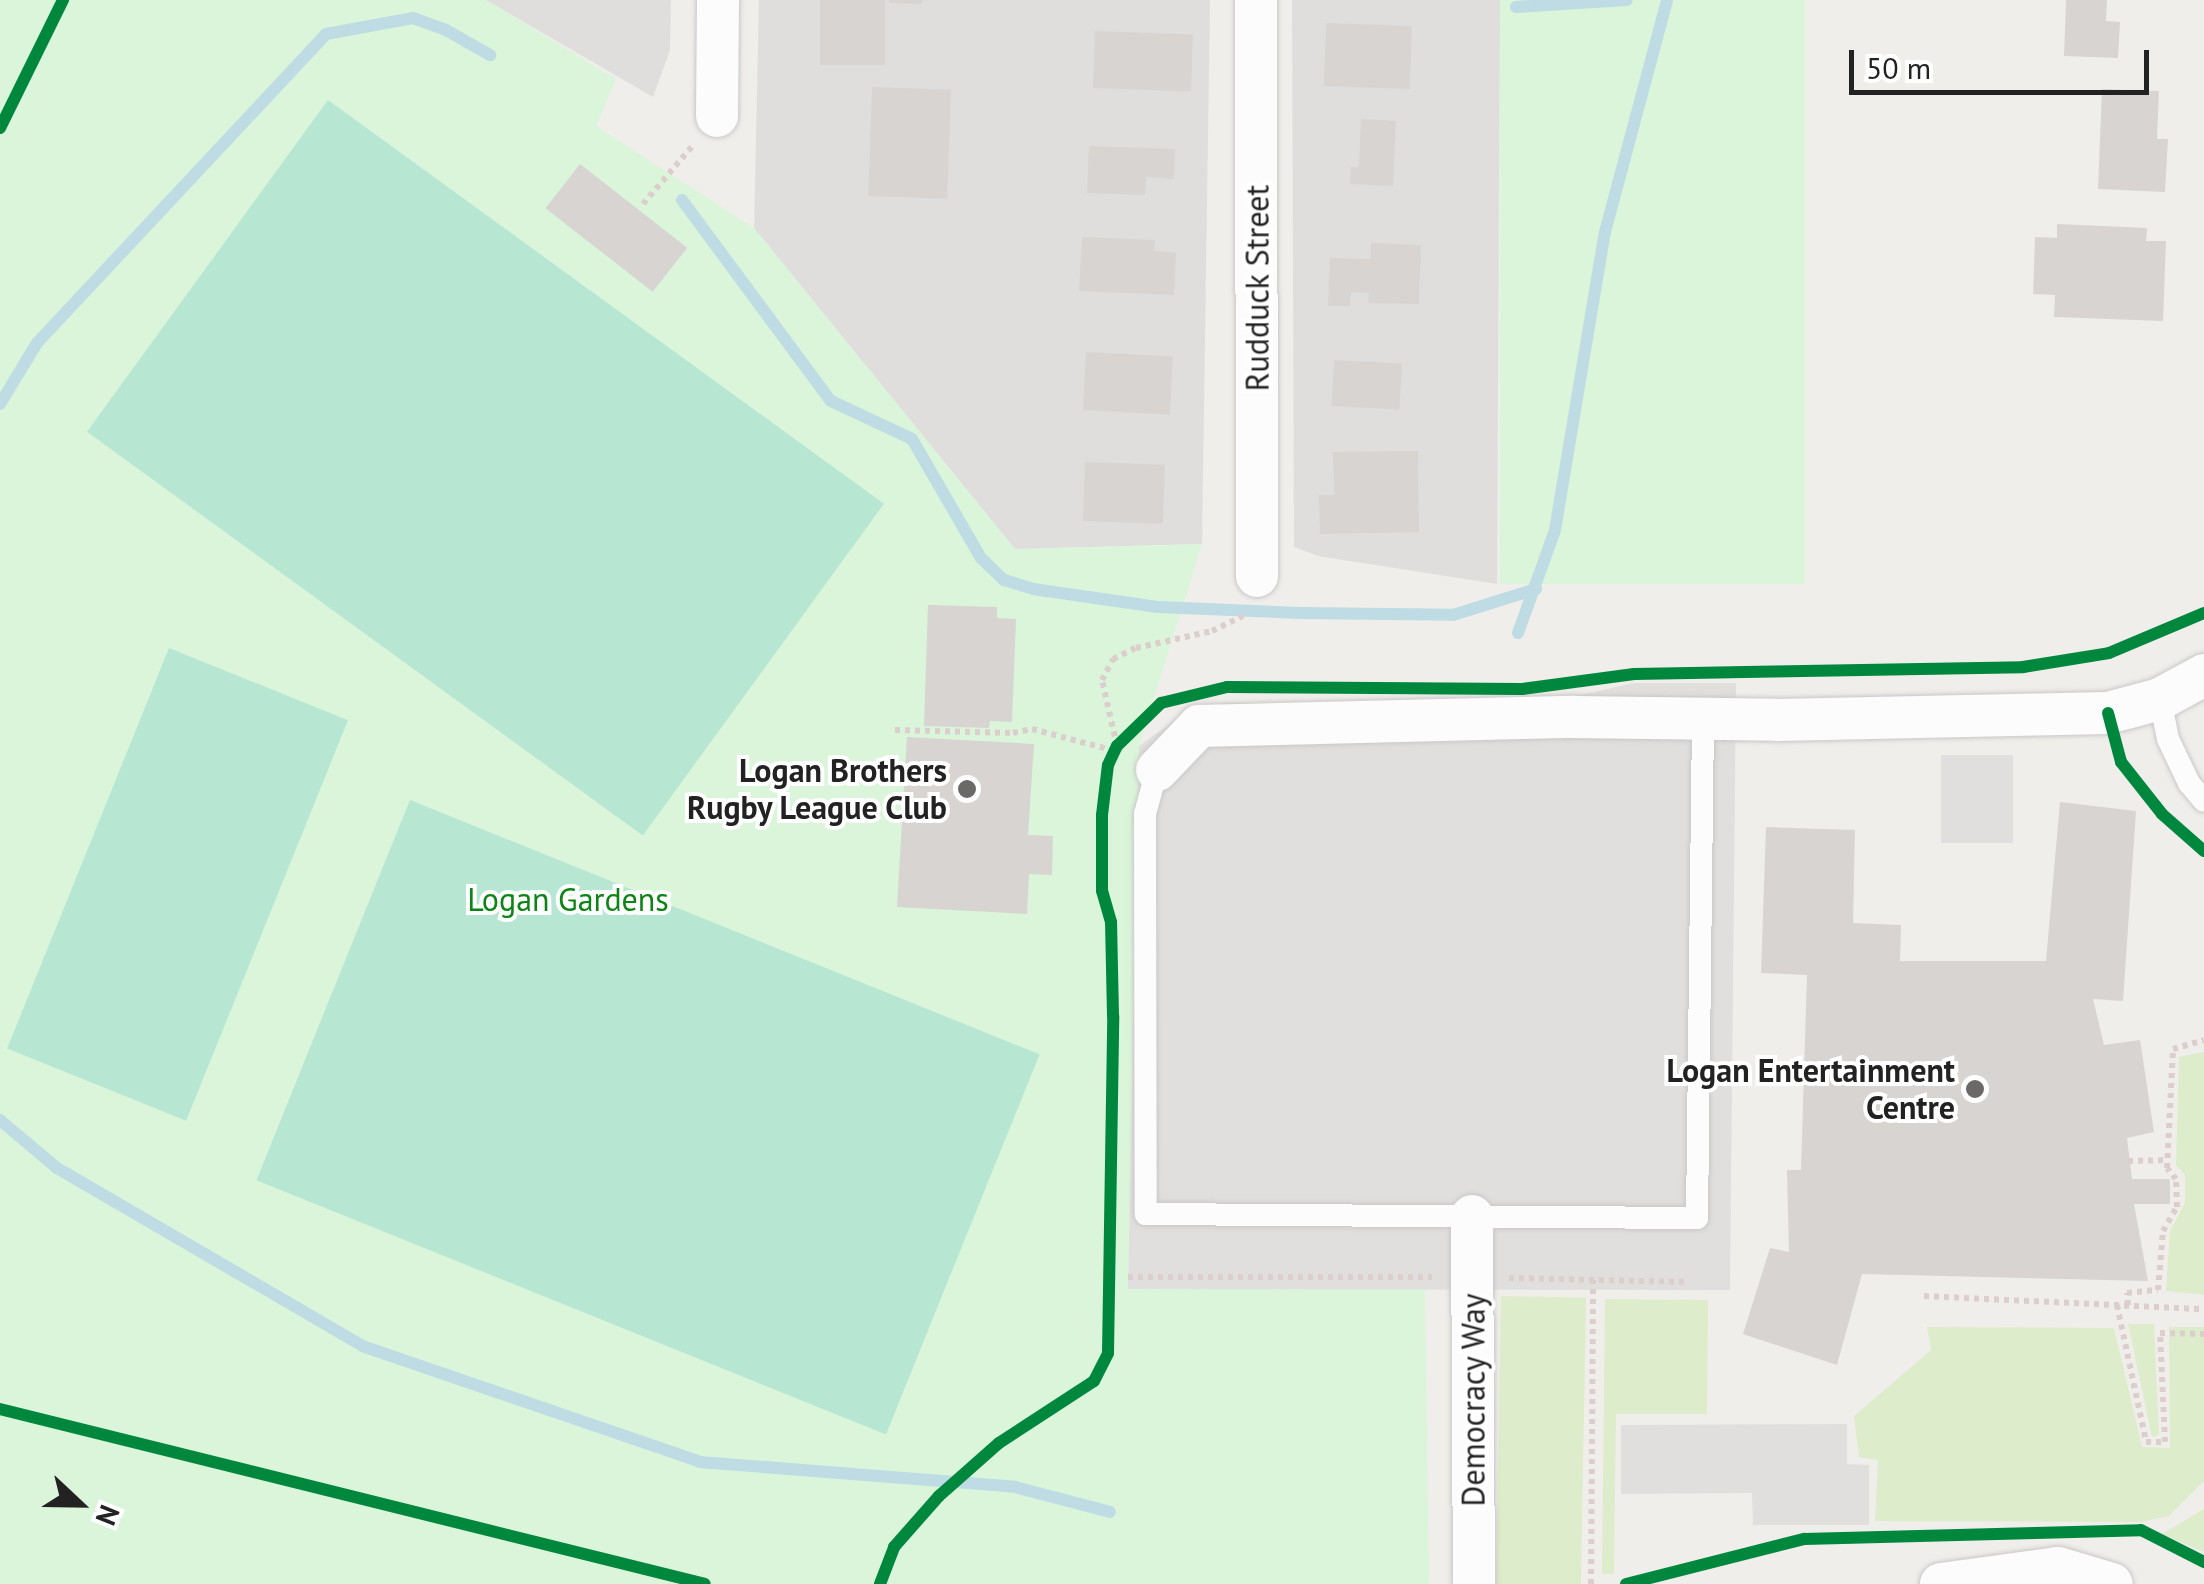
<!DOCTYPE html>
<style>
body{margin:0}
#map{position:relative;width:2204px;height:1584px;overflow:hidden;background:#f0eeeb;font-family:"PT Sans",sans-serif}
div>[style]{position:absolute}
.residential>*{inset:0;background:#dfdedc}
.grass>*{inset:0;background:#ddeccb;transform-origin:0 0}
.park>*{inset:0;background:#daf5da;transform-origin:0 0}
.pitch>*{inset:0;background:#b7e6d2;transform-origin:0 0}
.parking>*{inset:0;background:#e0dfde;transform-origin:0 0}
.stream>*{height:12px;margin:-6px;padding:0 6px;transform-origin:6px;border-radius:6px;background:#bfdbe3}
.building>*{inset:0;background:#d7d4d2;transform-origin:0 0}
.path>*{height:6px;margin-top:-3px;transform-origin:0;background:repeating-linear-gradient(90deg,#dccecd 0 5px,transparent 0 10px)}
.roads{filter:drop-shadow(0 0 2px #c9c8c7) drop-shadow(0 0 2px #c9c8c7)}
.lane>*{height:22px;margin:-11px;padding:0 11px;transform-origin:11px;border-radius:11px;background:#fdfcfc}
.street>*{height:42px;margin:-21px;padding:0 21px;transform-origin:21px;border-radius:21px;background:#fdfcfc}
.cycleway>*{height:12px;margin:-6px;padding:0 6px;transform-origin:6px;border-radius:6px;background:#00873e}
.dots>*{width:28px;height:28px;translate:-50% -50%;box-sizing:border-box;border:5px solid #fff;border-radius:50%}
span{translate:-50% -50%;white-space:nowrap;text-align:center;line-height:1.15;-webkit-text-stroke:8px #fff;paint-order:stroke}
.street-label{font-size:32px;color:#222}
.poi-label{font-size:32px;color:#222;font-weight:700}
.right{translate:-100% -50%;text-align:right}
.park-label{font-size:32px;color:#0c8416}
.north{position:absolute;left:30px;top:1454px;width:100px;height:100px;-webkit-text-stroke:8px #fff;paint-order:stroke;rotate:112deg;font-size:28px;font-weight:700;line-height:40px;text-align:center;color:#222}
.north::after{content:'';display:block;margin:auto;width:35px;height:45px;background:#222;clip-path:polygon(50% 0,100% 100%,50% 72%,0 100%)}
.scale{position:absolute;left:1849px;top:50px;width:300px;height:45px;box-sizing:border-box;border:5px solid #222;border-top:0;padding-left:12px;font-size:30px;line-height:35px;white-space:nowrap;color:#222;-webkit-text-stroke:8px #fff;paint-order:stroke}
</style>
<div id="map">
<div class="residential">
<i style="clip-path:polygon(486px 0,671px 0,670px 50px,653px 97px)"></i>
<i style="clip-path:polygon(759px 0,1210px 0,1202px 544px,1015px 549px,754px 228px)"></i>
<i style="clip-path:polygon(1292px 0,1500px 0,1497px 584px,1318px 556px,1294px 547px)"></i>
</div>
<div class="grass">
<i style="clip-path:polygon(2204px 1052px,2204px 1295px,2166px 1291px,2170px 1231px,2185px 1203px,2185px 1175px,2176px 1165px,2179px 1057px)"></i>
<i style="left:1501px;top:1296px;width:85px;height:288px;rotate:1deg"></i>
<i style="clip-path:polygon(1605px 1299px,1708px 1300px,1707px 1414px,1616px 1414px,1614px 1574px,1602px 1574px)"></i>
<i style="clip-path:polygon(2128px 1324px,2154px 1324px,2159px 1435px,2152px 1437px)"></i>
<i style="clip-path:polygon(1927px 1327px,2114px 1328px,2142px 1447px,2170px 1448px,2169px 1327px,2204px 1327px,2204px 1481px,2169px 1516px,2141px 1522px,1875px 1521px,1878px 1460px,1859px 1457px,1854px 1416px,1931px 1350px)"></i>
<i style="clip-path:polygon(2204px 1509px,2204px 1552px,2162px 1534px)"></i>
</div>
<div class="park">
<i style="clip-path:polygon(0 0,486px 0,616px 79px,596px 126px,754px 228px,1015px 549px,1202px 544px,1139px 746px,1128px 1288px,1425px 1289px,1429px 1584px,0 1584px)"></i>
<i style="left:1500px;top:0;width:305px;height:584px"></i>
</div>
<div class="pitch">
<i style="left:328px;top:100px;width:687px;height:410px;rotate:36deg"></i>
<i style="left:169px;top:648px;width:193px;height:432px;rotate:22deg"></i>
<i style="left:410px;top:800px;width:679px;height:410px;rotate:22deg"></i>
</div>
<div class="parking">
<i style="clip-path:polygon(1634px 683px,1736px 683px,1730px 1290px,1128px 1289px,1139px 746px,1181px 716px,1223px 703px,1546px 703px)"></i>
<i style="left:1941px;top:755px;width:72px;height:88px"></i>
<i style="clip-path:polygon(1847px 1424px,1847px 1464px,1869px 1465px,1869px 1525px,1753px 1525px,1752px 1493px,1621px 1494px,1621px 1425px)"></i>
</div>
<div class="stream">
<i style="left:1516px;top:7px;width:111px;rotate:-3.6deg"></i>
<i style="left:682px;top:200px;width:250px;rotate:53.5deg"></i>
<i style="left:831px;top:401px;width:89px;rotate:25.1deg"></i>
<i style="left:912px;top:439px;width:138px;rotate:59.9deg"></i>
<i style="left:981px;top:558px;width:32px;rotate:44deg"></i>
<i style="left:1004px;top:580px;width:30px;rotate:17deg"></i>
<i style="left:1033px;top:589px;width:126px;rotate:8.2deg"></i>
<i style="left:1158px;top:607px;width:142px;rotate:2.4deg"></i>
<i style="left:1300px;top:613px;width:153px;rotate:0.7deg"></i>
<i style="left:1453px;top:615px;width:87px;rotate:-17.4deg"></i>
<i style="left:0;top:404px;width:71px;rotate:-58.8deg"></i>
<i style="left:37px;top:343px;width:423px;rotate:-46.9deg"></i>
<i style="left:326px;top:34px;width:88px;rotate:-10.4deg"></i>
<i style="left:413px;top:18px;width:35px;rotate:20deg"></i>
<i style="left:446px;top:30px;width:51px;rotate:29.6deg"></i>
<i style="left:1518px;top:633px;width:109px;rotate:-70.2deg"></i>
<i style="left:1555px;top:530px;width:302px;rotate:-80.5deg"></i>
<i style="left:1605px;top:232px;width:240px;rotate:-75deg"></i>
<i style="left:0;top:1120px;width:75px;rotate:40.1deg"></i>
<i style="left:57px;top:1168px;width:356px;rotate:30.2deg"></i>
<i style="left:365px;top:1347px;width:354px;rotate:18.9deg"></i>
<i style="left:700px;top:1462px;width:316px;rotate:4.5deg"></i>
<i style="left:1015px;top:1487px;width:98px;rotate:14.7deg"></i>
</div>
<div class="building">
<i style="left:820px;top:0;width:65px;height:65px"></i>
<i style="clip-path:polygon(889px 0,922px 0,921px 4px,889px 3px)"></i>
<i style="clip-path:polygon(2066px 0,2107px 0,2106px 21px,2120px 22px,2118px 58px,2064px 56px)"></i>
<i style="left:1326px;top:23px;width:86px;height:63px;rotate:2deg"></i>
<i style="left:1095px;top:31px;width:98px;height:57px;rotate:2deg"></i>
<i style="left:872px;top:87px;width:79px;height:109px;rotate:2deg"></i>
<i style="clip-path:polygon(2102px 89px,2159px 91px,2157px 139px,2168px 139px,2165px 192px,2098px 189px)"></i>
<i style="clip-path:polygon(1361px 119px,1396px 121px,1393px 186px,1350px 184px,1351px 167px,1359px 167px)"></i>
<i style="clip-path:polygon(1089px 146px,1175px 149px,1174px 179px,1146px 177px,1145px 195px,1087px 193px)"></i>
<i style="left:580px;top:164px;width:136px;height:56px;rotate:38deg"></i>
<i style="clip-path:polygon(2057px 224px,2147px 228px,2146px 241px,2166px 241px,2163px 321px,2054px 317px,2055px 295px,2033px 294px,2035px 237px,2057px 238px)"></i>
<i style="clip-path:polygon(1082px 237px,1155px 240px,1154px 251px,1176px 253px,1174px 295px,1079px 291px)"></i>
<i style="clip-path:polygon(1371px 243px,1421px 245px,1419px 304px,1368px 303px,1369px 293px,1351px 292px,1350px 306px,1328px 306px,1330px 258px,1370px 259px)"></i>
<i style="left:1086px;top:352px;width:87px;height:58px;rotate:3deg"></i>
<i style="left:1334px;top:360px;width:68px;height:46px;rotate:3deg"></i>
<i style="clip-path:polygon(1418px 451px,1419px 532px,1320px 534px,1319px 495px,1334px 495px,1333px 452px)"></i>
<i style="left:1085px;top:462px;width:80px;height:59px;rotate:2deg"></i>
<i style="clip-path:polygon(928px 605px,997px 607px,997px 618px,1016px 619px,1012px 722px,990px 721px,989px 728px,924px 726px)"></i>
<i style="clip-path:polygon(907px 737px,1034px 744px,1028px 835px,1053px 836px,1052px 875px,1029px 874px,1027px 914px,897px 907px)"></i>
<i style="clip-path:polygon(2060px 802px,2136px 811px,2123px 1001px,2093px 999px,2104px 1045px,2140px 1040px,2154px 1132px,2127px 1138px,2132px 1179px,2170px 1179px,2170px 1204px,2134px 1204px,2148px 1281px,1862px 1274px,1837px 1365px,1743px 1334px,1770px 1248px,1789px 1252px,1787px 1170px,1801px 1170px,1807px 975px,1761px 973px,1766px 827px,1855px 830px,1853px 923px,1901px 925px,1900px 961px,2046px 961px)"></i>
</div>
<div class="path">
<i style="left:643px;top:204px;width:79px;rotate:-49.6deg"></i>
<i style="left:895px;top:730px;width:118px;rotate:1.5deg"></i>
<i style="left:1013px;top:733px;width:19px;rotate:-12deg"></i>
<i style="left:1032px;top:729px;width:86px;rotate:14.8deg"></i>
<i style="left:1117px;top:746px;width:68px;rotate:-102.8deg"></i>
<i style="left:1102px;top:680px;width:24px;rotate:-62deg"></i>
<i style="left:1113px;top:659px;width:25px;rotate:-26deg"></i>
<i style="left:1136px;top:648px;width:78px;rotate:-12.6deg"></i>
<i style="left:1212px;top:631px;width:39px;rotate:-26deg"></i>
<i style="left:2128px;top:1161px;width:40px;rotate:-1.4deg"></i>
<i style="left:1128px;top:1277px;width:304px"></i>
<i style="left:1509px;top:1278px;width:178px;rotate:1.3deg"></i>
<i style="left:1924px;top:1296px;width:280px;rotate:2.7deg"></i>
<i style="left:2117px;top:1305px;width:140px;rotate:78deg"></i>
<i style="left:2146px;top:1442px;width:19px"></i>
<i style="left:2165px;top:1442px;width:109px;rotate:-92.6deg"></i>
<i style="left:2160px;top:1333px;width:44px;rotate:1.3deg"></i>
<i style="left:2128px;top:1305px;width:12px;rotate:-95deg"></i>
<i style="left:2127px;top:1293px;width:31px;rotate:-6deg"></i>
<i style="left:2158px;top:1290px;width:59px;rotate:-85.2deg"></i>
<i style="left:2163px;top:1231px;width:28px;rotate:-60deg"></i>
<i style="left:2177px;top:1207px;width:28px;rotate:-92deg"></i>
<i style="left:2176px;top:1179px;width:14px;rotate:-129deg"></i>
<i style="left:2167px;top:1168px;width:119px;rotate:-87.1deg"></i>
<i style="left:2173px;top:1049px;width:32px;rotate:-16deg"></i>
<i style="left:1591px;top:1584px;width:304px;rotate:-89.6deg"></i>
</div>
<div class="roads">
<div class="lane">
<i style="left:2160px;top:699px;width:41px;rotate:78.7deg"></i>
<i style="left:2168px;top:739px;width:49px;rotate:64.5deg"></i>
<i style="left:2189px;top:783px;width:23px;rotate:50deg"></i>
<i style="left:1157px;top:770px;width:46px;rotate:105.3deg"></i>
<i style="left:1145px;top:814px;width:400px;rotate:89.9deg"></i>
<i style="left:1146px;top:1214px;width:551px;rotate:0.42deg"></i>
<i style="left:1697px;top:1218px;width:500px;rotate:-89.31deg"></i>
</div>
<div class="street">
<i style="left:1256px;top:0;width:576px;rotate:89.9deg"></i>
<i style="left:717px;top:116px;width:116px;rotate:-89.5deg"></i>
<i style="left:1157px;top:770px;width:61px;rotate:-46.3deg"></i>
<i style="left:1199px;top:726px;width:374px;rotate:-1.4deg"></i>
<i style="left:1573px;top:717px;width:204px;rotate:0.8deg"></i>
<i style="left:1777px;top:720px;width:331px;rotate:-1.2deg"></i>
<i style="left:2108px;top:713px;width:54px;rotate:-15.1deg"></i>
<i style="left:2160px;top:699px;width:50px;rotate:-28.6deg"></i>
<i style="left:1472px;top:1216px;width:368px;rotate:89.7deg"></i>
<i style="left:1941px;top:1584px;width:118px;rotate:-7.8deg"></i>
<i style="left:2058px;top:1568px;width:56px;rotate:16.5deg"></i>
</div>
</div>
<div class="cycleway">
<i style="left:0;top:128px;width:143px;rotate:-63.8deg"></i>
<i style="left:2108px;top:713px;width:51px;rotate:75.1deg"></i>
<i style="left:2121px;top:762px;width:66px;rotate:51.7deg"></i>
<i style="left:2162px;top:814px;width:56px;rotate:41.4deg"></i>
<i style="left:0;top:1409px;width:726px;rotate:13.94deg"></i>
<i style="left:880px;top:1584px;width:40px;rotate:-69deg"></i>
<i style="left:894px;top:1547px;width:68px;rotate:-48.6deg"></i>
<i style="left:939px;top:1496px;width:80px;rotate:-41.5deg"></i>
<i style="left:999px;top:1443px;width:113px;rotate:-33.1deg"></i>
<i style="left:1094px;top:1381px;width:31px;rotate:-63deg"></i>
<i style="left:1108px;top:1353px;width:337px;rotate:-89.1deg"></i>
<i style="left:1113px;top:1016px;width:94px;rotate:-91.2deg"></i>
<i style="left:1111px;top:922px;width:32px;rotate:-106deg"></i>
<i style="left:1102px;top:891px;width:76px;rotate:-90deg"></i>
<i style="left:1102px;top:815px;width:50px;rotate:-83.2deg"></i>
<i style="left:1108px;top:765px;width:21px;rotate:-65deg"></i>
<i style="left:1117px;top:746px;width:62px;rotate:-44.3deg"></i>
<i style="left:1161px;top:703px;width:68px;rotate:-13.6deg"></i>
<i style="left:1227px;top:687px;width:295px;rotate:0.4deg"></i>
<i style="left:1522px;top:689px;width:113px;rotate:-7.6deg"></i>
<i style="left:1634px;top:674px;width:389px;rotate:-1deg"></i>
<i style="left:2023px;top:667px;width:87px;rotate:-9.2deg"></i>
<i style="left:2109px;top:653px;width:103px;rotate:-22.8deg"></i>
<i style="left:1626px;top:1584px;width:184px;rotate:-14.2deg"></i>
<i style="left:1804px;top:1539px;width:337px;rotate:-1.5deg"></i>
<i style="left:2141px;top:1530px;width:71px;rotate:26.9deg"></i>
</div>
<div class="dots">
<i style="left:967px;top:789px;background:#6a6968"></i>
<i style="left:1975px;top:1089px;background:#6a6968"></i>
</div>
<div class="street-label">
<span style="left:1257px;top:288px;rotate:-90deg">Rudduck Street</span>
<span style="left:1473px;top:1400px;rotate:-90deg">Democracy Way</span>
</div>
<div class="poi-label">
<span class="right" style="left:947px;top:789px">Logan Brothers<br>Rugby League Club</span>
<span class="right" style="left:1955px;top:1089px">Logan Entertainment<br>Centre</span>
</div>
<div class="park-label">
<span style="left:568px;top:899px">Logan Gardens</span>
</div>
<div class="north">N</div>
<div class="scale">50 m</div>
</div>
